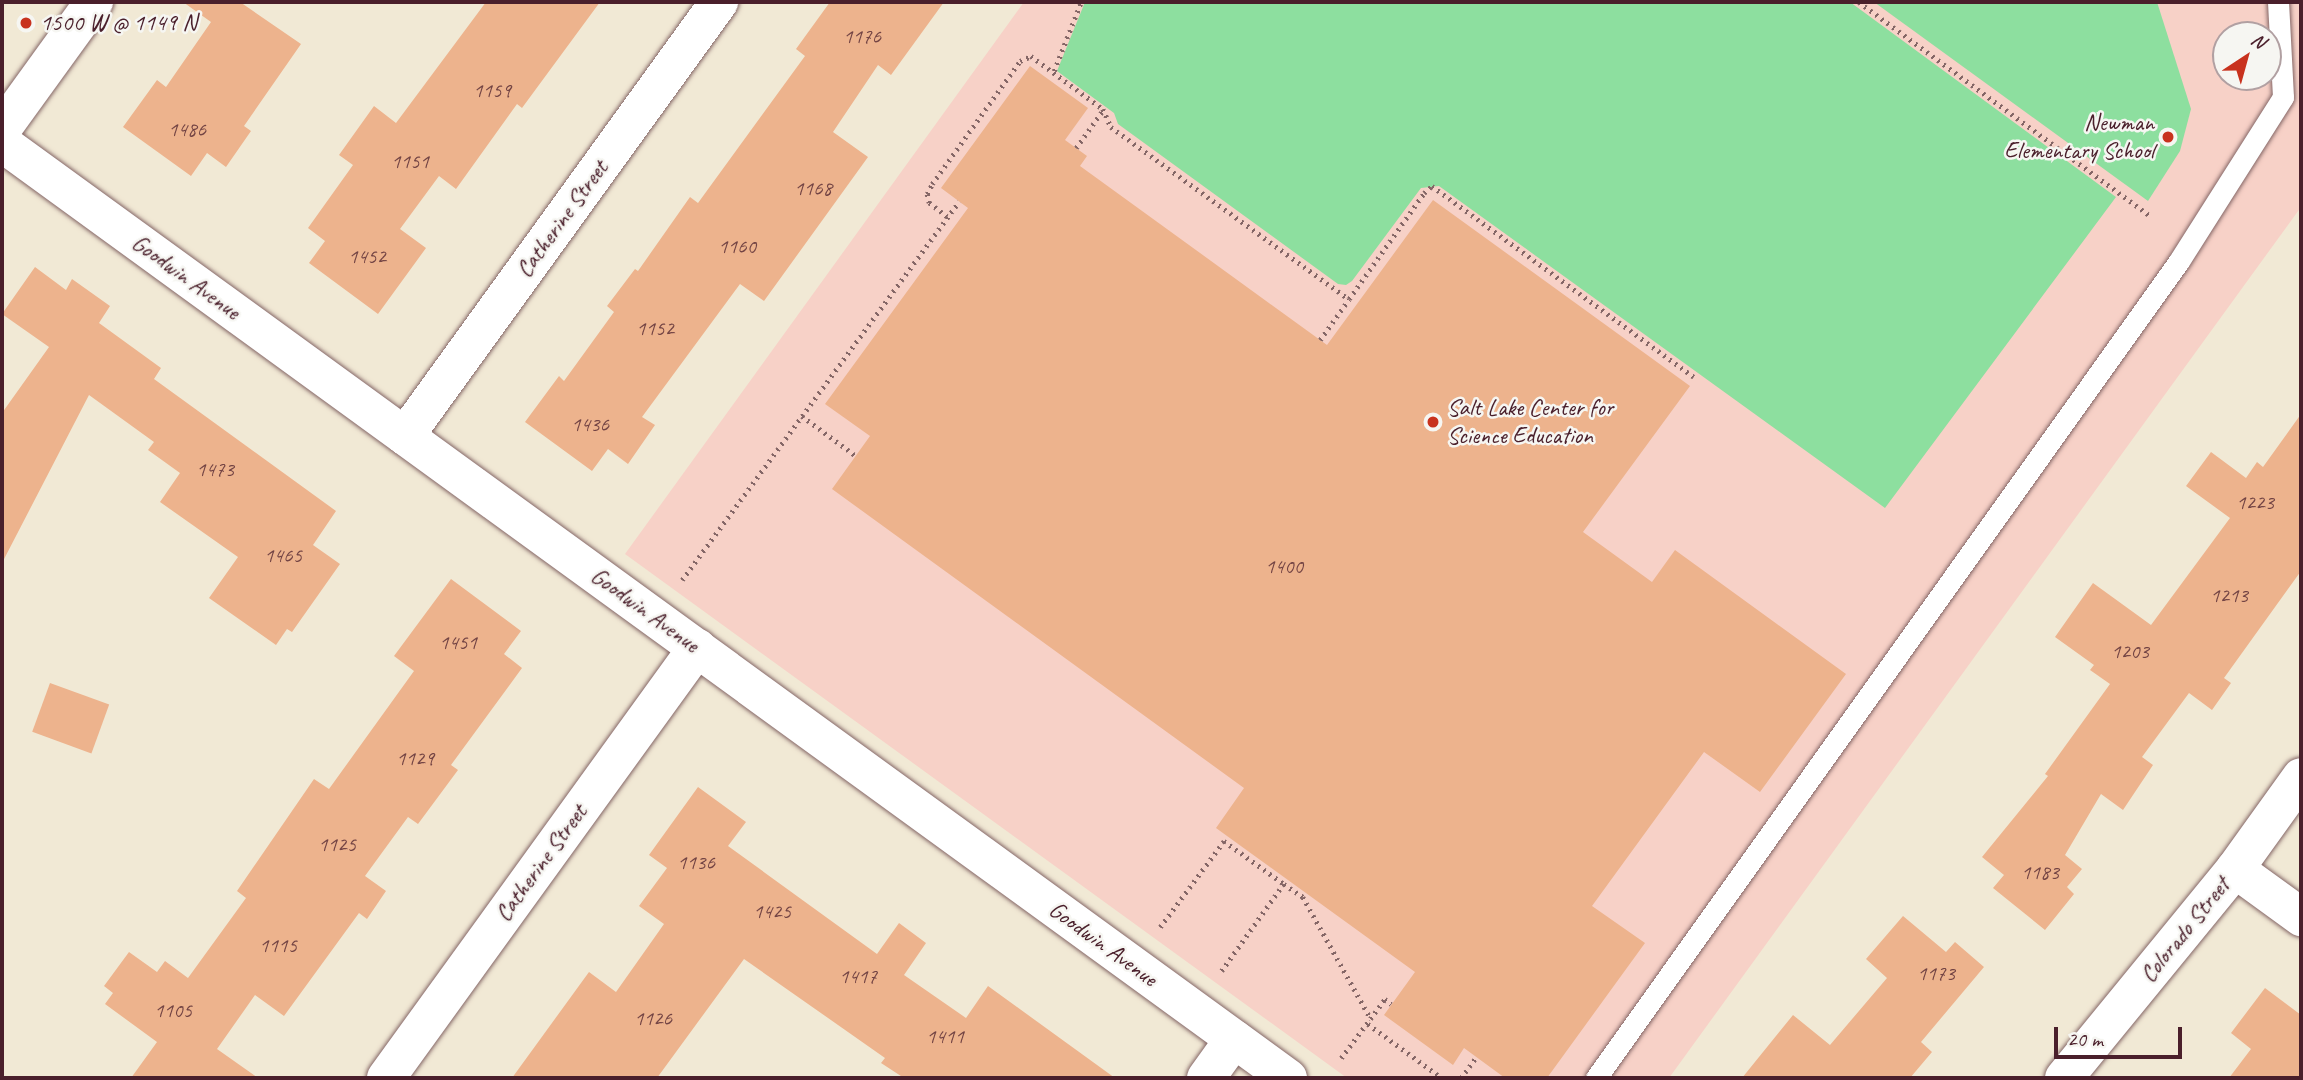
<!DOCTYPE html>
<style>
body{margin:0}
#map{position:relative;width:2303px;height:1080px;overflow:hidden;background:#f1e9d5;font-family:Caveat,sans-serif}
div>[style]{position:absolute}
.built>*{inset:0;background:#f7d1c7}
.green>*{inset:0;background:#8ddf9f}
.building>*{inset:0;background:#edb38d;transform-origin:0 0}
.path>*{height:4.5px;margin-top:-2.25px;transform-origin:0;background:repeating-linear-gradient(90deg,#846666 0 2px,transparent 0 7px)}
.roads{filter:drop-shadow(0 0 2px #846666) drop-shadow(0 0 2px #846666)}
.service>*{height:21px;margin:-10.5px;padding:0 10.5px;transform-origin:10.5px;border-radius:10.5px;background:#fff}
.minor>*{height:38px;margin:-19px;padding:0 19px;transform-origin:19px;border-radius:19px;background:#fff}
.dots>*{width:19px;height:19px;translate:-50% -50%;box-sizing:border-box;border:4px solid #f6f6f2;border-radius:50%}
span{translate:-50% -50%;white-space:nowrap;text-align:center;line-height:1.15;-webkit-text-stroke:5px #f6f6f2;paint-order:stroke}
.number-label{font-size:21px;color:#734444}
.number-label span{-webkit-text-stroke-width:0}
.poi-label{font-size:24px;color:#4a1f2b}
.left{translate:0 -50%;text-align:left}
.right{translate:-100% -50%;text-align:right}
.street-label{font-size:24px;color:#4a1f2b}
.frame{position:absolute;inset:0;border:4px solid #4a1f2b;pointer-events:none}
.north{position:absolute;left:2212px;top:21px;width:70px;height:70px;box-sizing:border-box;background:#f6f6f2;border:2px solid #b1a0a2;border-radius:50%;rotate:36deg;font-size:19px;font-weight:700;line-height:28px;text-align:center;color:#4a1f2b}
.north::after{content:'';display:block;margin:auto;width:24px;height:32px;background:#c8321e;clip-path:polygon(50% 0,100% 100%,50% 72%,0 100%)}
.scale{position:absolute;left:2054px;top:1027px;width:128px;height:32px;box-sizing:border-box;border:4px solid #4a1f2b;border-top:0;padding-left:9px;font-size:21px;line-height:24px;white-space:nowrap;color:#4a1f2b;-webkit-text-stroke:5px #f6f6f2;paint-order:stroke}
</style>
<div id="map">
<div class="built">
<i style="clip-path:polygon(evenodd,1024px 2px,2301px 2px,2301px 207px,1669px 1078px,1347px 1078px,625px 554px,1024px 2px,2226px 35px,2268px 35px,2268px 77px,2226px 77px,2226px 35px)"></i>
</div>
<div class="green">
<i style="clip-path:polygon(1085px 2px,1850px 2px,2116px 197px,1885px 508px,1439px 186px,1421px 188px,1352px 281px,1346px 285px,1338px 284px,1118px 124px,1114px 113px,1057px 71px)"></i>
<i style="clip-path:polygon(1874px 2px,2157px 2px,2191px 109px,2180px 151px,2148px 201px)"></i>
</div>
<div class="building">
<i style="clip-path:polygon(183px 2px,240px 2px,301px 44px,244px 126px,251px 131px,226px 167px,207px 153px,191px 176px,123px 127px,157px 80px,166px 87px,211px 22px)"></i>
<i style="clip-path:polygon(486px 2px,600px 2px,522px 108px,517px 104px,456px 189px,439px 176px,400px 229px,426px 248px,378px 314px,309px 263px,325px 241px,308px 228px,353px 165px,339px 155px,374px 106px,396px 123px)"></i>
<i style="clip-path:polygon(830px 2px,944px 2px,891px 75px,878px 65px,833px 132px,868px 157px,764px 301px,740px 284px,642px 417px,655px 425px,628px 464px,608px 449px,592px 471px,525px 422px,559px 376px,564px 381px,614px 312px,607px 306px,635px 269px,638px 271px,690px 197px,698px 203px,805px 56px,796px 49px)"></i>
<i style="clip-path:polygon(1030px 66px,1088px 108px,1065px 140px,1087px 156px,1080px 166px,1327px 345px,1433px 200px,1690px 386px,1583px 532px,1652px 582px,1675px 550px,1846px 674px,1760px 792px,1704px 752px,1592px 906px,1645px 943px,1547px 1078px,1505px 1078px,1464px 1048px,1453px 1065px,1384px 1015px,1415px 972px,1216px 828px,1244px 788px,832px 489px,870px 436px,825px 404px,968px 208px,941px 188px)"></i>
<i style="clip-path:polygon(35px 267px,66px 290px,72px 279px,110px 306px,99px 323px,161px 368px,154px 379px,336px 511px,313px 545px,340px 564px,292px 632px,287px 629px,276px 645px,209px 598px,238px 557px,160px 502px,180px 473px,148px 450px,154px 442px,89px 395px,2px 563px,2px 413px,49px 347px,2px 314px)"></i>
<i style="clip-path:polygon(2301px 414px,2301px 571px,2224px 678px,2231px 683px,2212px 710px,2189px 693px,2142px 757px,2153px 765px,2123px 810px,2101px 794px,2065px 855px,2082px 869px,2067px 887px,2074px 894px,2045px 930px,1993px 888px,2004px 875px,1982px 857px,2048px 776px,2045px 774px,2110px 684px,2090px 670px,2094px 665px,2055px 637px,2093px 583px,2151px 625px,2230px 518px,2186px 486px,2211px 452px,2246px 478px,2257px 462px,2263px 467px)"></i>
<i style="clip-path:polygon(451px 579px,521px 631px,504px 654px,522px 668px,451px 765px,458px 770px,418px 824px,408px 817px,365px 876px,386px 891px,367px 919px,359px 913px,284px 1016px,255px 995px,217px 1049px,258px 1078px,131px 1078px,157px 1042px,105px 1004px,113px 993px,104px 986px,129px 952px,157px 972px,165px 961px,188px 978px,246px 898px,237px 891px,314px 779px,329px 789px,414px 671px,394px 656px)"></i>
<i style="left:50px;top:683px;width:63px;height:52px;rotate:20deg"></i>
<i style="clip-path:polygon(698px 787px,746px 822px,728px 846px,877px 954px,899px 923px,926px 943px,904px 975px,966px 1018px,988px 986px,1115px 1078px,904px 1078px,881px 1063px,885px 1058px,744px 959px,657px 1078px,512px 1078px,589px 972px,616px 992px,664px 924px,639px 906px,667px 868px,649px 855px)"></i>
<i style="clip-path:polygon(1903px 916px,1946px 952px,1955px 942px,1984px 967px,1921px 1042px,1932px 1052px,1910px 1078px,1742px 1078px,1793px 1015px,1830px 1045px,1887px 978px,1866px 959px)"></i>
<i style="clip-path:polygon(2265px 988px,2301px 1015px,2301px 1078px,2229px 1078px,2251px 1049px,2231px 1033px)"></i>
</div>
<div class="path">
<i style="left:1859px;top:2px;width:360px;rotate:36.3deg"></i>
<i style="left:1054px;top:71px;width:74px;rotate:-68.6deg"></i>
<i style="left:1076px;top:148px;width:47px;rotate:-54.6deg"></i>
<i style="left:947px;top:217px;width:23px;rotate:-142deg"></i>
<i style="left:929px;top:203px;width:9px;rotate:-103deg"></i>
<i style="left:927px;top:194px;width:11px;rotate:-63deg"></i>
<i style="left:932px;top:184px;width:151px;rotate:-54.4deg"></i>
<i style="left:1020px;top:61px;width:12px;rotate:-24deg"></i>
<i style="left:1031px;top:56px;width:89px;rotate:36.4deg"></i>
<i style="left:1103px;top:109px;width:20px;rotate:66deg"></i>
<i style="left:1111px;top:127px;width:294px;rotate:35.9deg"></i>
<i style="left:1349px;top:299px;width:130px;rotate:-54.7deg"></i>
<i style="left:1424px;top:193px;width:11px;rotate:-41deg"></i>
<i style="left:1432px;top:186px;width:324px;rotate:36.1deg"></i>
<i style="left:1320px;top:340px;width:50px;rotate:-54.7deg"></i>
<i style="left:802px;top:416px;width:67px;rotate:36.5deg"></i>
<i style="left:682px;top:580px;width:469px;rotate:-53.8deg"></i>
<i style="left:1284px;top:884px;width:23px;rotate:34deg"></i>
<i style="left:1303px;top:897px;width:140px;rotate:60.9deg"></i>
<i style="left:1160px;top:927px;width:107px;rotate:-53.3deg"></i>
<i style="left:1224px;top:841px;width:74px;rotate:35.6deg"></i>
<i style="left:1284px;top:884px;width:107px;rotate:125.5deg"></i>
<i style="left:1368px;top:1024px;width:92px;rotate:36.1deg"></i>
<i style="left:1341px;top:1058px;width:74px;rotate:-53.3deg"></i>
<i style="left:1385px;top:999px;width:8px;rotate:40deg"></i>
<i style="left:1461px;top:1078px;width:26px;rotate:-54deg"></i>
</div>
<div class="roads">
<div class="service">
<i style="left:1596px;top:1078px;width:1004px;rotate:-54.49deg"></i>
<i style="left:2179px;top:261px;width:194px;rotate:-57.6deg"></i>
<i style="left:2283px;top:97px;width:95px;rotate:-93deg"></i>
</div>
<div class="minor">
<i style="left:2px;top:129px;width:157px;rotate:-54.1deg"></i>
<i style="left:2px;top:143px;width:1590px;rotate:36.02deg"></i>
<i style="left:405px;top:436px;width:536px;rotate:-54.11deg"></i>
<i style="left:2235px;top:869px;width:82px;rotate:36deg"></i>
<i style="left:386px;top:1078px;width:531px;rotate:-54.12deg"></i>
<i style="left:1206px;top:1078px;width:48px;rotate:-54.3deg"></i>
<i style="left:2064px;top:1078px;width:270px;rotate:-50.7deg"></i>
<i style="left:2235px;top:869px;width:113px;rotate:-54.3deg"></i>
</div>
</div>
<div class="dots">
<i style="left:26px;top:23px;background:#c8321e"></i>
<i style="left:2168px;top:137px;background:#c8321e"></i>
<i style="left:1433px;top:422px;background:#c8321e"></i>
</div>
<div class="number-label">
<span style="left:862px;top:36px">1176</span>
<span style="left:492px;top:90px">1159</span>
<span style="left:187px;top:129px">1486</span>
<span style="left:410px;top:161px">1151</span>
<span style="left:813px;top:188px">1168</span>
<span style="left:737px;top:246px">1160</span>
<span style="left:367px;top:256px">1452</span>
<span style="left:655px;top:328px">1152</span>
<span style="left:590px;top:424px">1436</span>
<span style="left:215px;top:469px">1473</span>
<span style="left:2255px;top:502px">1223</span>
<span style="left:283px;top:555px">1465</span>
<span style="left:1284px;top:566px">1400</span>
<span style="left:2229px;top:595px">1213</span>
<span style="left:458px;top:642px">1451</span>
<span style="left:2130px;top:651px">1203</span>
<span style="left:415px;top:758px">1129</span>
<span style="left:337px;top:844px">1125</span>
<span style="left:696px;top:862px">1136</span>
<span style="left:2040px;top:872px">1183</span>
<span style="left:772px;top:911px">1425</span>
<span style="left:278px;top:945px">1115</span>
<span style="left:1936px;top:973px">1173</span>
<span style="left:858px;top:976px">1417</span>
<span style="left:173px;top:1010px">1105</span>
<span style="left:653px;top:1018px">1126</span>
<span style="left:945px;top:1036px">1411</span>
</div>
<div class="poi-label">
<span class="left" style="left:40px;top:23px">1500 W @ 1149 N</span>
<span class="right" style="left:2154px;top:137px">Newman<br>Elementary School</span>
<span class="left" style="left:1447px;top:422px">Salt Lake Center for<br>Science Education</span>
</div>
<div class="street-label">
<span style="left:562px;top:219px;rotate:-54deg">Catherine Street</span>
<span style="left:186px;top:277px;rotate:36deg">Goodwin Avenue</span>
<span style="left:645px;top:610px;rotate:36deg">Goodwin Avenue</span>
<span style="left:541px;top:863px;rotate:-54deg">Catherine Street</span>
<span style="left:2185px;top:930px;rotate:-51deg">Colorado Street</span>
<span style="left:1103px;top:944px;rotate:36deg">Goodwin Avenue</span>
</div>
<div class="frame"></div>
<div class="north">N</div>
<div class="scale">20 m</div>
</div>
